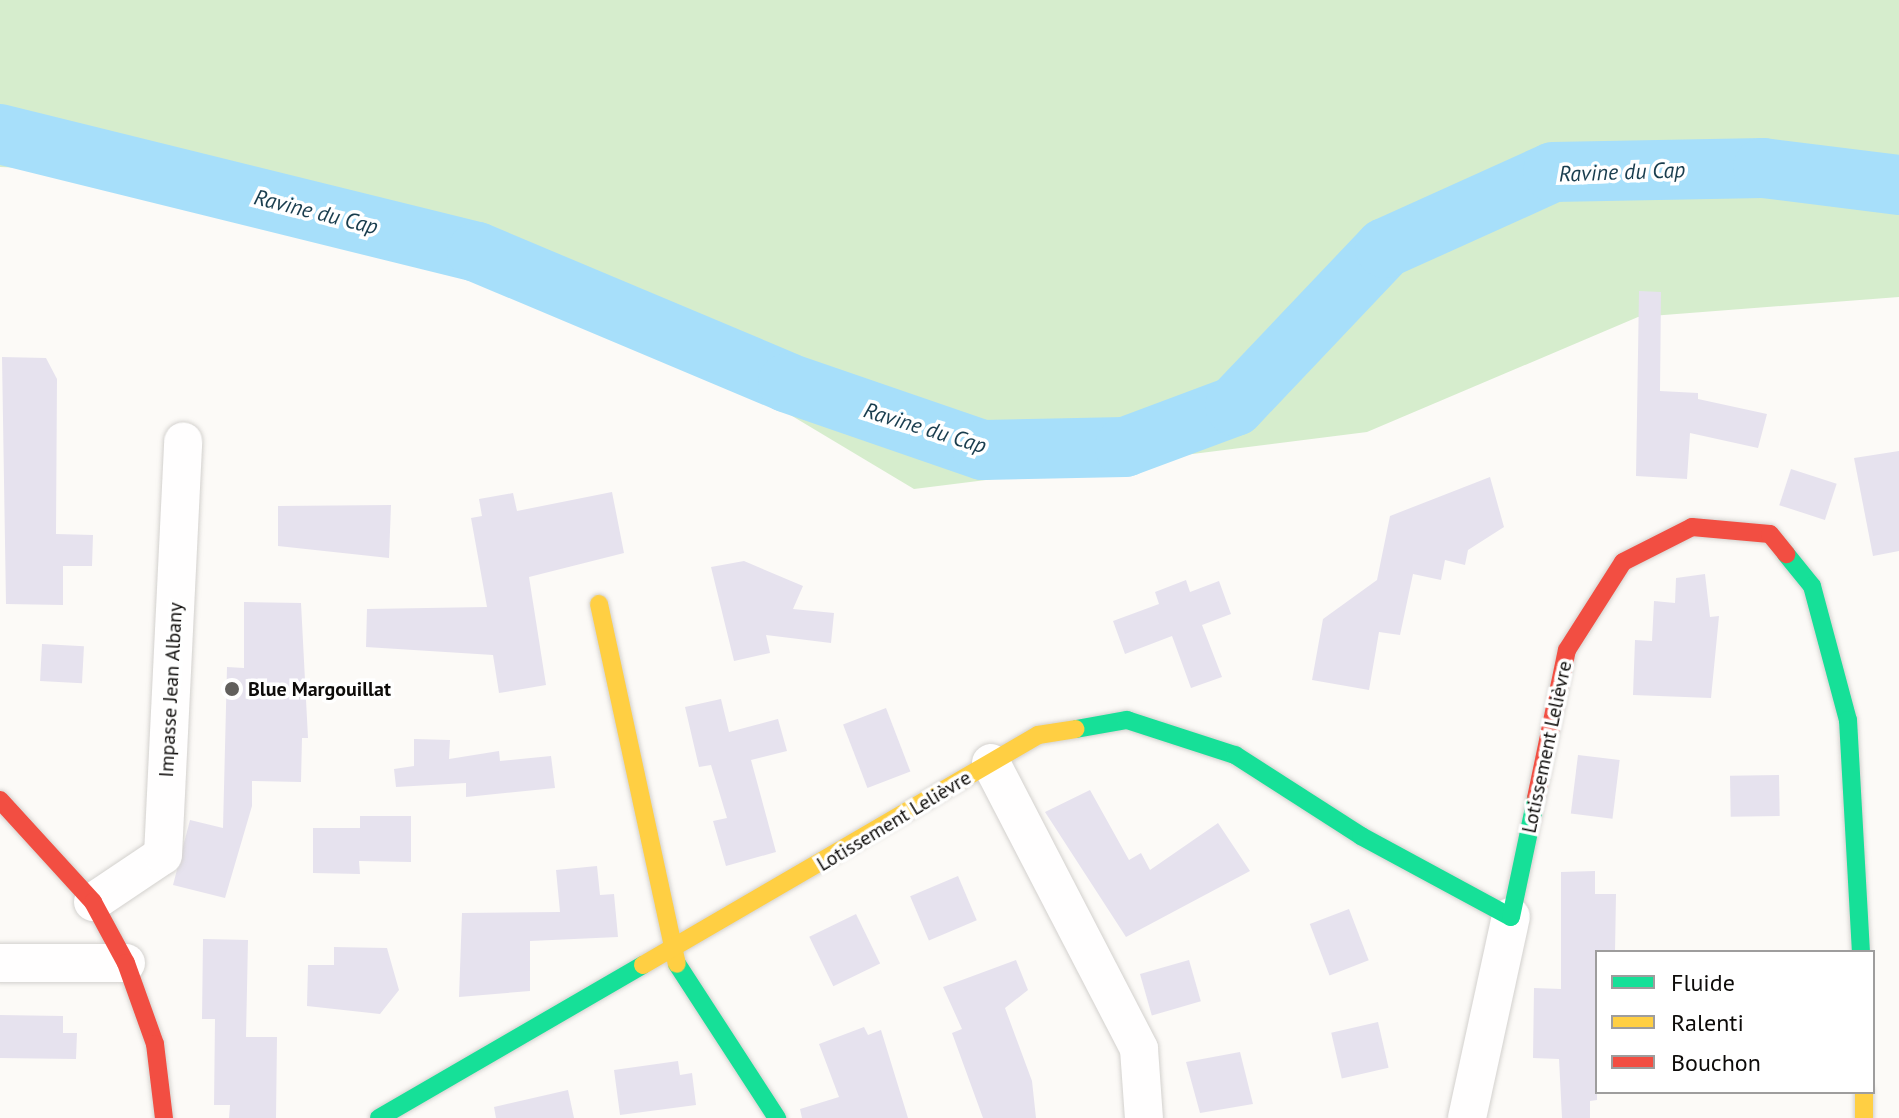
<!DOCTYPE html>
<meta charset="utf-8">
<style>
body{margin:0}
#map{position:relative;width:1899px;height:1118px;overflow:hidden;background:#fcfaf7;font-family:"PT Sans",sans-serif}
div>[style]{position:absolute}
.green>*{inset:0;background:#d6edcd}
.river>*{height:60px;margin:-30px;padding:0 30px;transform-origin:30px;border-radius:30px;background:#a7dffa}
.building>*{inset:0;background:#e6e2ee;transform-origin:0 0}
.roads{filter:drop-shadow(0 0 2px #d3d1ce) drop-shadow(0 0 2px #d3d1ce)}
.street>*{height:38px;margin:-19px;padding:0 19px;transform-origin:19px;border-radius:19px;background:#fffefe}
.fast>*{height:18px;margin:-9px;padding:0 9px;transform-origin:9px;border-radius:9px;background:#16e098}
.slow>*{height:18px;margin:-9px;padding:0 9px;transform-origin:9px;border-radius:9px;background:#ffcf43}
.jam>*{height:18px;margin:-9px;padding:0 9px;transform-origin:9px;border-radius:9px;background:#f24e42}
.dots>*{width:22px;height:22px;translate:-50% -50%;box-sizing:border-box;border:4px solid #fff;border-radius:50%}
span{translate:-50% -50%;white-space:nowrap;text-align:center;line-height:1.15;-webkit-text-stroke:7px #fff;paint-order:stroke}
.poi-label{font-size:20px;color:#0d0b09;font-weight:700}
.left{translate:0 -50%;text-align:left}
.street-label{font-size:20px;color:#0d0b09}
.water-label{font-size:22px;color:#193d4e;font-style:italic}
.legend{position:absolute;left:1595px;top:950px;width:280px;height:144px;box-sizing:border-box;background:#fff;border:2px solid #9e9d9d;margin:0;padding:10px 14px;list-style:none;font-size:24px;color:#0d0b09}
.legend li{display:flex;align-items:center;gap:16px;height:40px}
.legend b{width:40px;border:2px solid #9e9d9d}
</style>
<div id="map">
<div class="green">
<i style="clip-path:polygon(0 0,1899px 0,1899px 297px,1638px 317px,1367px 432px,914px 489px,486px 233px,54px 169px,0 167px)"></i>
</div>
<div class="river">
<i style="left:0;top:134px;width:491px;rotate:13.9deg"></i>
<i style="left:477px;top:252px;width:337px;rotate:22.8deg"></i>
<i style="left:788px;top:383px;width:206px;rotate:19deg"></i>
<i style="left:983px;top:450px;width:142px;rotate:-1.2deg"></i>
<i style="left:1125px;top:447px;width:117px;rotate:-20.4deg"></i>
<i style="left:1235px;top:406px;width:218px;rotate:-46.5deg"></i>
<i style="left:1385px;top:248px;width:184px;rotate:-24.3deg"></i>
<i style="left:1553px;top:172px;width:210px;rotate:-1.1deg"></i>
<i style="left:1763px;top:168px;width:137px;rotate:7.1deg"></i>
</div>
<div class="building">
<i style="clip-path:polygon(1639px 291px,1661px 292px,1660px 391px,1698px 393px,1698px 399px,1767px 414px,1758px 448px,1690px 433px,1687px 479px,1636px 476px)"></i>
<i style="clip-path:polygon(2px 357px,46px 358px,57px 379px,56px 534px,93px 535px,92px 566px,63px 566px,63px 605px,6px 604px)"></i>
<i style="clip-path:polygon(1899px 451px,1899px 551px,1873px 556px,1854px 458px)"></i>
<i style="left:1791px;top:469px;width:48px;height:38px;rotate:18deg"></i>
<i style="clip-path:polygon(1490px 477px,1504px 527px,1468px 550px,1465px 565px,1445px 560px,1441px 580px,1413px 574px,1400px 635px,1379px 632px,1369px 690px,1312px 680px,1323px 619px,1377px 580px,1390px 516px)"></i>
<i style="clip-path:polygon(612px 492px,624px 553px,529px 577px,546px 685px,499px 693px,493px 655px,366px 647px,367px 609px,487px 607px,471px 518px,482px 516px,479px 499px,513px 493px,517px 511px)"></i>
<i style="clip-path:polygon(391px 505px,389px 558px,278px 546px,278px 506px)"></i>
<i style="clip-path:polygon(744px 561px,803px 586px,793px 609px,834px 613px,831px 643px,766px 635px,770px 653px,734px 661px,711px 567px)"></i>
<i style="clip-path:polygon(1705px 574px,1710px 617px,1719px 616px,1711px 698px,1633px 695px,1635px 640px,1652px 641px,1654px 601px,1675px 603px,1676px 578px)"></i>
<i style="clip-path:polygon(1186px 580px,1190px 592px,1219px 581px,1231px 614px,1202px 625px,1222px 677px,1191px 688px,1172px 636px,1125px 654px,1113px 621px,1159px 604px,1155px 592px)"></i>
<i style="clip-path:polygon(244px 602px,301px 603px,308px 738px,302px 738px,301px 782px,252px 781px,252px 806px,225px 898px,173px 885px,190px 820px,223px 828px,227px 667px,244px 668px)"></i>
<i style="left:42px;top:644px;width:42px;height:37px;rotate:3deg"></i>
<i style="clip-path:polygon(721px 699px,729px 732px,778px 719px,787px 751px,751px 760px,776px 852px,726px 866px,713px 821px,727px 818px,711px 765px,699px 767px,685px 707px)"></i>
<i style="left:886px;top:708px;width:68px;height:46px;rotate:69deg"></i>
<i style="clip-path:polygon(414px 739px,450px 740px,449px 759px,499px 751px,500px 761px,551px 756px,555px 788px,466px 797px,466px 783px,396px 787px,394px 769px,414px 766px)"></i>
<i style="left:1578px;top:755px;width:42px;height:59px;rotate:7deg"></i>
<i style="left:1779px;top:775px;width:41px;height:49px;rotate:89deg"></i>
<i style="clip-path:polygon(1090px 790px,1129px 860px,1141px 853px,1150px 870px,1218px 823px,1250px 871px,1126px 937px,1045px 812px)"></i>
<i style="clip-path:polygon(360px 816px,411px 816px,411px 862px,359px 861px,360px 874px,313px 873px,313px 828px,360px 828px)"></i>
<i style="clip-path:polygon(597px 866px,600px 895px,614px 894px,618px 937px,530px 941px,530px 991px,459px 997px,462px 913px,560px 912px,556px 870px)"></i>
<i style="clip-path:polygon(1595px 871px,1595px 894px,1616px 894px,1615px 952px,1597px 952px,1597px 1100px,1590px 1101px,1590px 1118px,1562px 1118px,1559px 1059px,1533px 1058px,1534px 988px,1561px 989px,1561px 872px)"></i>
<i style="left:958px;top:876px;width:48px;height:52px;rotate:67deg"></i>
<i style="left:1349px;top:909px;width:55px;height:42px;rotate:69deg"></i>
<i style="left:856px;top:914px;width:55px;height:52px;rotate:64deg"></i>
<i style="clip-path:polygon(203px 939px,248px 940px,246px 1037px,277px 1037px,276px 1118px,229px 1118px,230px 1105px,214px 1105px,215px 1019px,202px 1019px)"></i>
<i style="clip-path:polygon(334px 947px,387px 948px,399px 990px,380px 1014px,307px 1006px,308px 965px,334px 965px)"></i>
<i style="clip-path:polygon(1016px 960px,1028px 990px,1005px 1008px,1032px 1081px,1036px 1118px,983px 1118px,952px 1033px,962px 1029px,943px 987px)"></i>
<i style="left:1189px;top:960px;width:43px;height:51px;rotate:74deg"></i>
<i style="clip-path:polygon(0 1015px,63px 1016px,63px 1033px,77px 1033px,76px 1059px,0 1058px)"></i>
<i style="left:1378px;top:1022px;width:47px;height:48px;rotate:77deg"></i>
<i style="clip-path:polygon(864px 1027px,868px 1035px,881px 1030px,908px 1118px,802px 1118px,800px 1109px,839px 1097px,819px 1044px)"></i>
<i style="clip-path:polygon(1240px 1052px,1253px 1104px,1200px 1113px,1186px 1062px)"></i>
<i style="clip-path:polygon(678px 1061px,680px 1075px,692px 1073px,696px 1105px,620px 1115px,614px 1070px)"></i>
<i style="clip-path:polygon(568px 1090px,574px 1118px,496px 1118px,494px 1107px)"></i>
</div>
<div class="roads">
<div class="street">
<i style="left:991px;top:763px;width:322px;rotate:62.6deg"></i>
<i style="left:1139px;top:1049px;width:69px;rotate:85.9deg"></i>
<i style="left:93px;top:902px;width:84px;rotate:-33.9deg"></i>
<i style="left:163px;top:855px;width:414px;rotate:-87.2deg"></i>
<i style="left:0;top:963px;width:126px"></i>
<i style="left:1467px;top:1118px;width:206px;rotate:-77.7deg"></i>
</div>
<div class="fast">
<i style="left:1786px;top:554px;width:41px;rotate:50.9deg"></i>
<i style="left:1812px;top:586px;width:139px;rotate:75deg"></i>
<i style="left:1848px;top:720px;width:232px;rotate:86.8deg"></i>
<i style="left:1076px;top:729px;width:52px;rotate:-10deg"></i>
<i style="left:1127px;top:720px;width:114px;rotate:18deg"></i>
<i style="left:1235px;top:755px;width:150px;rotate:32.7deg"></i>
<i style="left:1361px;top:836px;width:170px;rotate:28.4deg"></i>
<i style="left:1511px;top:917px;width:122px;rotate:-78.1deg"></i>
<i style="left:677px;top:964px;width:184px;rotate:57deg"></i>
<i style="left:379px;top:1118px;width:305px;rotate:-30.1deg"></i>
</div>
<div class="slow">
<i style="left:599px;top:604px;width:368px;rotate:77.8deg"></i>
<i style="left:643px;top:965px;width:457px;rotate:-30.2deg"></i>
<i style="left:1038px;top:735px;width:38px;rotate:-9deg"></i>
<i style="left:1864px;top:1092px;width:26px;rotate:90deg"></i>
</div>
<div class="jam">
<i style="left:1536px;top:798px;width:151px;rotate:-78.2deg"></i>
<i style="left:1567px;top:650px;width:104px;rotate:-57.5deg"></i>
<i style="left:1623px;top:562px;width:77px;rotate:-26.9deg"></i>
<i style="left:1692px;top:527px;width:78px;rotate:5.1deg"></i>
<i style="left:1770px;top:534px;width:26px;rotate:51deg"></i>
<i style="left:0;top:800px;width:138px;rotate:47.6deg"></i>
<i style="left:93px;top:902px;width:69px;rotate:61.6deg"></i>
<i style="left:126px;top:963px;width:86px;rotate:70.3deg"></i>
<i style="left:155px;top:1044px;width:75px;rotate:83.1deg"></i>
</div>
</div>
<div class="dots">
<i style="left:232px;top:689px;background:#615f5c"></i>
</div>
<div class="poi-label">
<span class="left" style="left:248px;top:689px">Blue Margouillat</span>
</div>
<div class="street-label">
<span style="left:171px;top:690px;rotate:-87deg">Impasse Jean Albany</span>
<span style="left:1547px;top:747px;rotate:-78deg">Lotissement Lelièvre</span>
<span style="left:894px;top:821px;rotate:-31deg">Lotissement Lelièvre</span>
</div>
<div class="water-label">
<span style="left:1622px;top:172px;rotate:-2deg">Ravine du Cap</span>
<span style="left:316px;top:212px;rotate:14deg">Ravine du Cap</span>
<span style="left:925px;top:428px;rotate:17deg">Ravine du Cap</span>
</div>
<ul class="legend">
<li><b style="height:10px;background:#16e098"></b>Fluide</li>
<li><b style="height:10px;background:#ffcf43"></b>Ralenti</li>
<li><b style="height:10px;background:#f24e42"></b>Bouchon</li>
</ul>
</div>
